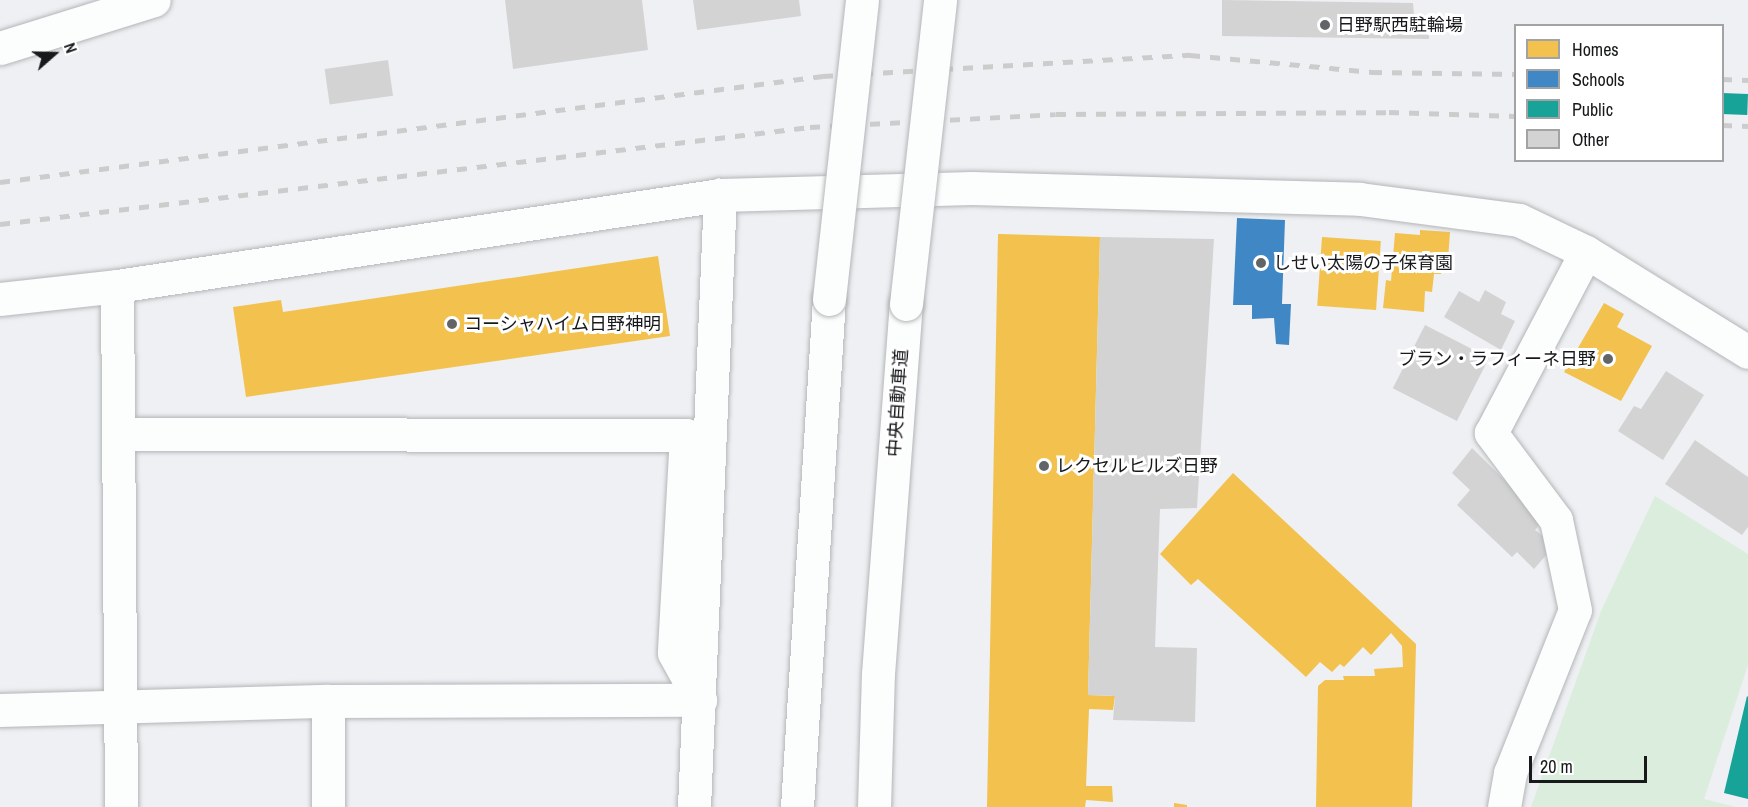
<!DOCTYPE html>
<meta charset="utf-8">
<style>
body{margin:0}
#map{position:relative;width:1748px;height:807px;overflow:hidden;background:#eef0f3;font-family:"Archivo Narrow","Noto Sans JP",sans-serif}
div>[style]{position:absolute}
.green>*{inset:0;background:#dbeedd}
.homes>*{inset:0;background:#f2c14e;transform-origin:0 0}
.schools>*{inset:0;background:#3f88c5}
.public>*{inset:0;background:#17a398;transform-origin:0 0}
.building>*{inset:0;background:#d3d3d4;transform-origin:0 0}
.roads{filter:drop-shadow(0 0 2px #b4b6b8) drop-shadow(0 0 2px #b4b6b8)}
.minor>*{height:33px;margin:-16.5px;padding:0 16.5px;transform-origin:16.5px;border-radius:16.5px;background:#fcfdfd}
.motorway>*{height:33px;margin:-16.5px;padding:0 16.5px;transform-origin:16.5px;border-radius:16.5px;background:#fcfdfd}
.rail>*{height:4.5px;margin-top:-2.25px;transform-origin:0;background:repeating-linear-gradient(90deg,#cccccd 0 10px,transparent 0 20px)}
.bridges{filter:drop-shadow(0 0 2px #b4b6b8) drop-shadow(0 0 2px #b4b6b8)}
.motorway-bridge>*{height:33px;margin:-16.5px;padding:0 16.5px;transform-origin:16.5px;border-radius:16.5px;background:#fcfdfd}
.dots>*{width:16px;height:16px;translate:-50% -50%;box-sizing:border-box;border:3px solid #fff;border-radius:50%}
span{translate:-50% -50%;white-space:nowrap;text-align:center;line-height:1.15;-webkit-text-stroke:6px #fff;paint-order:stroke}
.poi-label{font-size:18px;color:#17191b}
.left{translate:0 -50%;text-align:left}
.right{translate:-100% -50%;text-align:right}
.street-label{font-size:18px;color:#17191b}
.legend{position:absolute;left:1514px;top:24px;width:210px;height:138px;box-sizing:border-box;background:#fff;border:2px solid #a2a3a4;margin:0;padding:8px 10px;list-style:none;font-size:18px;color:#17191b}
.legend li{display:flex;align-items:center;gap:12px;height:30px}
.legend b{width:30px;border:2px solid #a2a3a4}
.north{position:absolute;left:24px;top:24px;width:60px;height:60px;-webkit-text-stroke:4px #fff;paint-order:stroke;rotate:70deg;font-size:16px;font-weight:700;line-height:24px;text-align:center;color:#17191b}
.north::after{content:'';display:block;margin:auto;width:21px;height:27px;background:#17191b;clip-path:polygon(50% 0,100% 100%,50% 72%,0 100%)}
.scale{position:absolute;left:1529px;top:756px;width:118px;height:27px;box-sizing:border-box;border:3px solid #17191b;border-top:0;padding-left:8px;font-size:18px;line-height:21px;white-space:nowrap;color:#17191b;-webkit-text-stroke:4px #fff;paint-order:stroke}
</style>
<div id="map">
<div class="green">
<i style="clip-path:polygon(1655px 496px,1748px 554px,1748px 665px,1704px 799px,1736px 807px,1531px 807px,1601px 611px)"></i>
</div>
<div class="homes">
<i style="clip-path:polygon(1420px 230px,1450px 232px,1448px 259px,1442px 258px,1441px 274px,1434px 274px,1432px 292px,1425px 291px,1424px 312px,1383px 308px,1386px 280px,1391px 281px,1395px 233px,1420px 235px)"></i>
<i style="clip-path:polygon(998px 234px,1100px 237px,1088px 695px,1115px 696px,1113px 710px,1089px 709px,1086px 786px,1112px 786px,1113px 802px,1086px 800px,1085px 807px,987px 807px)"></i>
<i style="left:1322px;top:237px;width:59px;height:69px;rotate:4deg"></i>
<i style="clip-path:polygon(658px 256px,670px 336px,246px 397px,233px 307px,281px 300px,283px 312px)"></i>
<i style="clip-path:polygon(1604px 303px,1624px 314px,1617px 327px,1652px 346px,1621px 401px,1564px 372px)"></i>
<i style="clip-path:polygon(1233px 473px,1416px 644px,1412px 807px,1316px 807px,1318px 686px,1325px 680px,1344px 680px,1343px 676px,1375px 676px,1374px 669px,1403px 667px,1402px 646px,1391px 633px,1371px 655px,1363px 647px,1344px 667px,1340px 664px,1332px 672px,1320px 662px,1306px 677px,1198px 579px,1191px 585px,1160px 554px)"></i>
<i style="clip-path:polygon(1174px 803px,1187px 805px,1187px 807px,1174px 807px)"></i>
</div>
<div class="schools">
<i style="clip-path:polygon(1237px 218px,1285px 220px,1282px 304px,1291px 304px,1289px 345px,1276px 344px,1274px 318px,1252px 319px,1252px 305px,1233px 305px)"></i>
</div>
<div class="public">
<i style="left:1722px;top:93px;width:26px;height:21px;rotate:2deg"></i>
<i style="clip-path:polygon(1747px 696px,1748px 697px,1748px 799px,1724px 793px)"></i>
</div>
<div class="building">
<i style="clip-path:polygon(505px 0,642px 0,648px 50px,513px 69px)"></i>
<i style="clip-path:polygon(693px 0,799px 0,801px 16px,697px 30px)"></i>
<i style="clip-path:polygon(1222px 0,1413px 3px,1414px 15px,1428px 15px,1429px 39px,1222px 36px)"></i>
<i style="left:388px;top:60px;width:36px;height:64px;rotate:82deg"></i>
<i style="clip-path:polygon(1100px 237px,1214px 239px,1197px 508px,1160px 509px,1155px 647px,1197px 648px,1195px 722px,1113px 720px,1115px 696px,1088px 695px)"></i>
<i style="clip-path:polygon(1485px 290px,1506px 302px,1501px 314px,1515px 321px,1501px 350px,1444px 317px,1459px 291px,1479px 302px)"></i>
<i style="left:1425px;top:325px;width:72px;height:71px;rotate:27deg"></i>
<i style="clip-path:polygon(1666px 371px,1704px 395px,1663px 460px,1618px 431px,1634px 406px,1641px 409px)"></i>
<i style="clip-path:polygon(1695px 440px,1748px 477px,1748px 527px,1742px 535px,1665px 484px)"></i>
<i style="clip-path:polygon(1472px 448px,1544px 519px,1535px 530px,1555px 545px,1534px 569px,1517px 552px,1512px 557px,1457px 505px,1470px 490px,1452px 473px)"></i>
</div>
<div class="roads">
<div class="minor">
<i style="left:0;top:48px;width:161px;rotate:-17.3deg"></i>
<i style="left:117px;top:286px;width:521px;rotate:89.56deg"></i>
<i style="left:0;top:299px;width:118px;rotate:-6.3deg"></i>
<i style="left:117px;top:286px;width:610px;rotate:-8.58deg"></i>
<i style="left:720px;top:195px;width:252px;rotate:-1.6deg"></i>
<i style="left:972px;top:188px;width:388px;rotate:1.6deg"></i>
<i style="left:1360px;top:199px;width:160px;rotate:7.5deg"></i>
<i style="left:1519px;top:220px;width:74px;rotate:25.5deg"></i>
<i style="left:1586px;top:252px;width:190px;rotate:31.7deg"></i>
<i style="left:118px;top:434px;width:568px;rotate:0.1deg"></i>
<i style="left:686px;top:435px;width:218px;rotate:93.2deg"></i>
<i style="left:674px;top:653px;width:54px;rotate:61deg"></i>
<i style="left:0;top:710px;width:328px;rotate:-1.6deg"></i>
<i style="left:328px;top:701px;width:372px;rotate:-0.2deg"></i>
<i style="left:328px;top:807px;width:106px;rotate:-90deg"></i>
<i style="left:694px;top:807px;width:613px;rotate:-87.57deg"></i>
<i style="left:1504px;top:807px;width:35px;rotate:-80deg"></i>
<i style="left:1510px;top:773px;width:175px;rotate:-68.3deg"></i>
<i style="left:1575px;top:610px;width:92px;rotate:-101.9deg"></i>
<i style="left:1556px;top:520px;width:109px;rotate:-126.8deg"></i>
<i style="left:1491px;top:433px;width:204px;rotate:-62.3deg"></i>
</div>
<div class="motorway">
<i style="left:797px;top:807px;width:509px;rotate:-86.4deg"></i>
<i style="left:874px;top:807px;width:133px;rotate:-88.3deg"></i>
<i style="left:878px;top:674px;width:371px;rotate:-85.7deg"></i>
</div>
</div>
<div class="rail">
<i style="left:1722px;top:79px;width:26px;rotate:2deg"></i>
<i style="left:1722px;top:125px;width:26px;rotate:2deg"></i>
<i style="left:0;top:182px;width:830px;rotate:-7.34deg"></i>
<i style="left:823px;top:76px;width:368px;rotate:-3.3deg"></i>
<i style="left:1190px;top:55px;width:183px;rotate:5.3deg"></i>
<i style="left:1372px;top:72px;width:144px;rotate:0.8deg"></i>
<i style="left:0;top:224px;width:816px;rotate:-6.83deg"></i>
<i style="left:810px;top:127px;width:246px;rotate:-3deg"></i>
<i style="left:1056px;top:114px;width:333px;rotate:-0.3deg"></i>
<i style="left:1389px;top:112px;width:127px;rotate:1.8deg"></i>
</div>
<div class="bridges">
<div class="motorway-bridge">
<i style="left:829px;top:299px;width:301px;rotate:-83.7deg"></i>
<i style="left:906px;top:304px;width:306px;rotate:-83.6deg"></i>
</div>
</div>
<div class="dots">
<i style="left:1325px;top:25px;background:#626467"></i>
<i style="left:1261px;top:263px;background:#626467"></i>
<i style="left:452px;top:324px;background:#626467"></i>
<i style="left:1608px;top:359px;background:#626467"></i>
<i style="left:1044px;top:466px;background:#626467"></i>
</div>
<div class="poi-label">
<span class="left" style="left:1337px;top:25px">日野駅西駐輪場</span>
<span class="left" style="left:1273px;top:263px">しせい太陽の子保育園</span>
<span class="left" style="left:464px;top:324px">コーシャハイム日野神明</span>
<span class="right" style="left:1596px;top:359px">ブラン・ラフィーネ日野</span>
<span class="left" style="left:1056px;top:466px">レクセルヒルズ日野</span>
</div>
<div class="street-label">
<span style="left:898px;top:403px;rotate:-86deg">中央自動車道</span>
</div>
<ul class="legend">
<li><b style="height:16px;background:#f2c14e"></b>Homes</li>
<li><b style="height:16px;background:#3f88c5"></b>Schools</li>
<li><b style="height:16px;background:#17a398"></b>Public</li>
<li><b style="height:16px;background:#d3d3d4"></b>Other</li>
</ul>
<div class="north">N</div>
<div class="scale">20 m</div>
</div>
